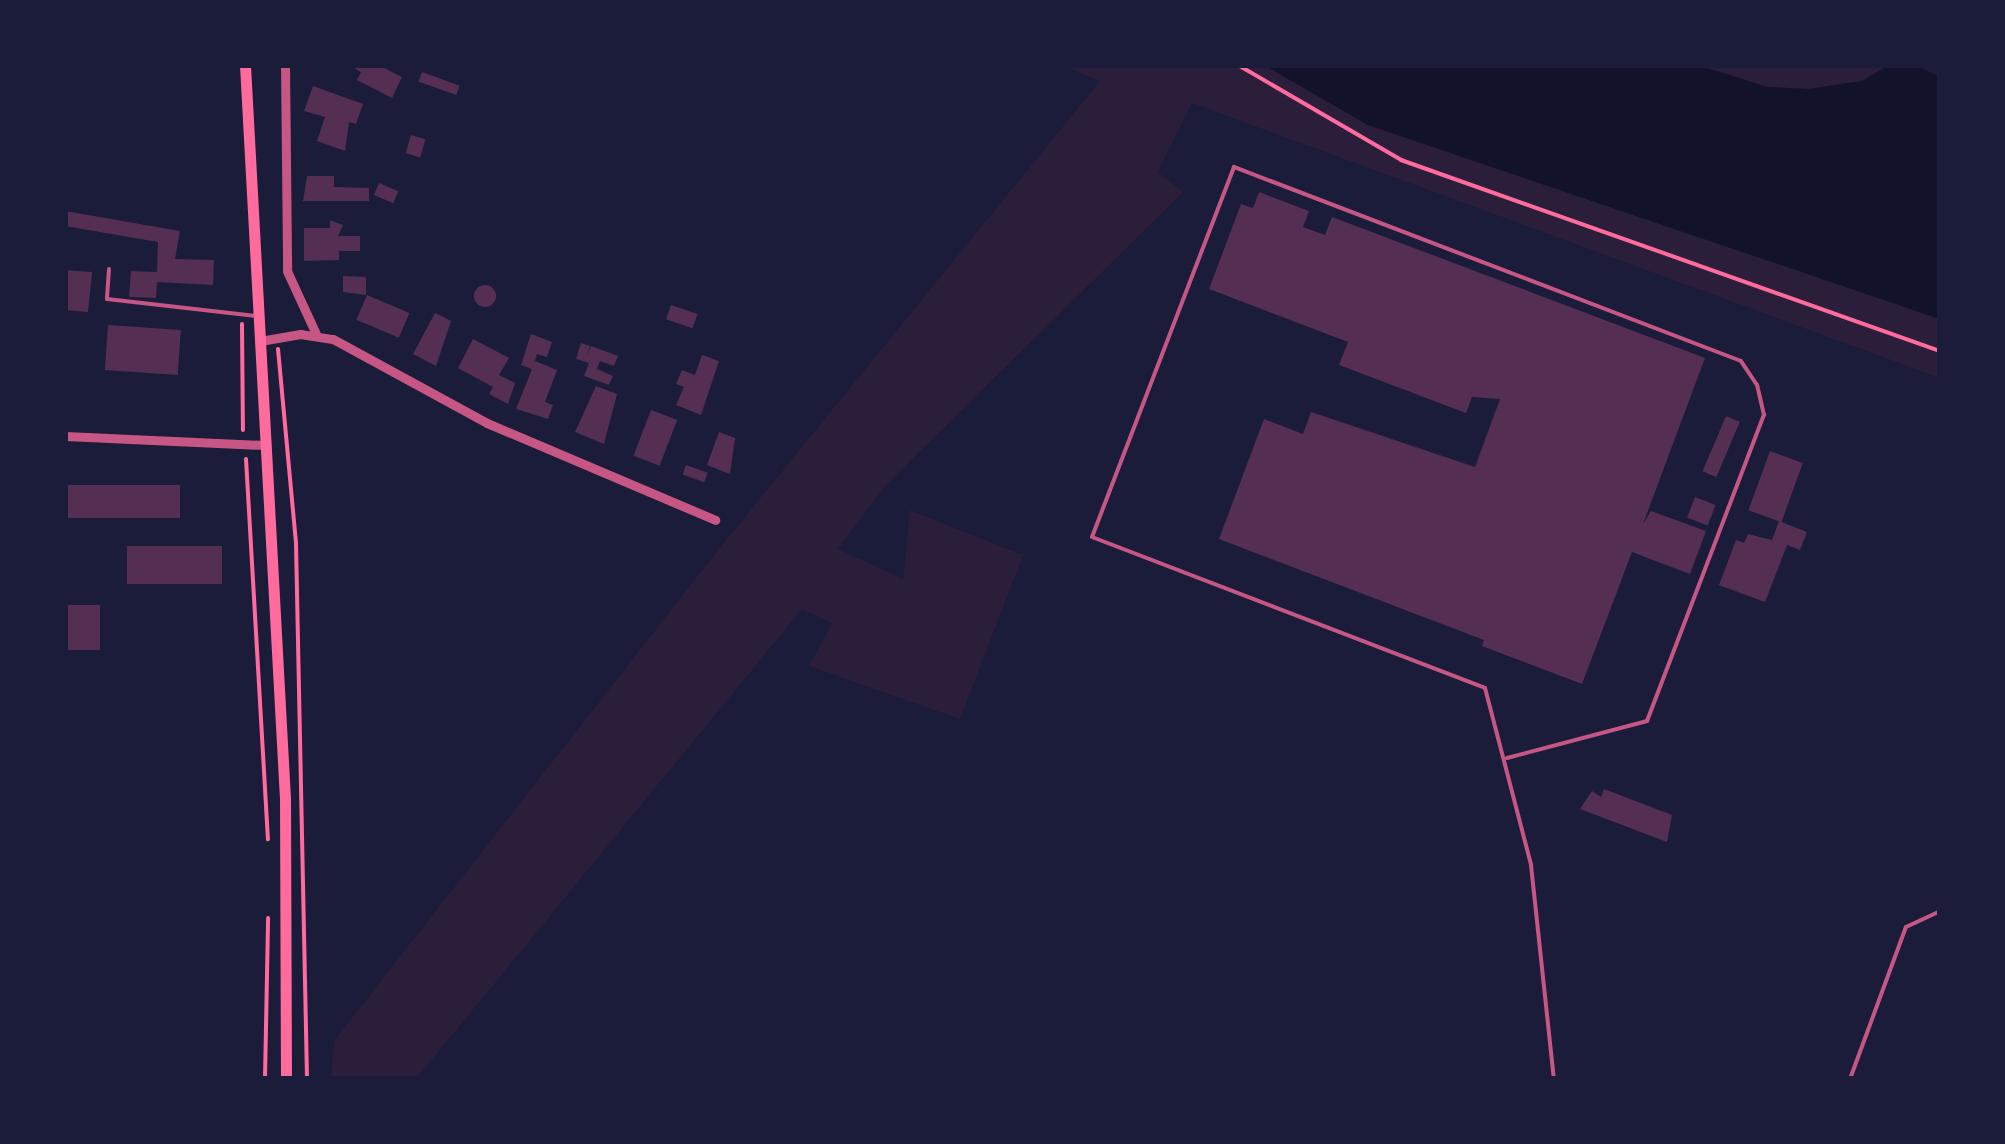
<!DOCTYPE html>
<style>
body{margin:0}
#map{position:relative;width:2005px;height:1144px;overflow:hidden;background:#1b1b3a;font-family:"PT Serif",serif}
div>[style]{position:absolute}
.green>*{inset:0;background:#2a1e3b}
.water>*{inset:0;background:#12122b}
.building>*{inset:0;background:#542f53;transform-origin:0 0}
.round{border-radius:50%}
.path>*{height:4px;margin:-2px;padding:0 2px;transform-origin:2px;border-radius:2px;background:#ff6b9d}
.service>*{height:4px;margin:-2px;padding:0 2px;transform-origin:2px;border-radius:2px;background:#c65784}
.minor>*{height:9px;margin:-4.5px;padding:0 4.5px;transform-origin:4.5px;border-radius:4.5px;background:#c65784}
.secondary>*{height:11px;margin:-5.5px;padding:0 5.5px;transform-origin:5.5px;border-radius:5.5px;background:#ff6b9d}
span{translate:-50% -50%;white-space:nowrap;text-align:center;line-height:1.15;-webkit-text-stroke:10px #1b1b3a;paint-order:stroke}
.frame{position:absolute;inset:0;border:68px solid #1b1b3a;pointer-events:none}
</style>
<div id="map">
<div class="green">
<i style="clip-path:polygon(1061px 65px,1264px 65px,1368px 125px,1940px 319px,1940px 378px,1192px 103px,1158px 172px,1183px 192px,886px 485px,838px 549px,903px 579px,910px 510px,1023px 555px,960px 719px,809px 666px,832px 623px,802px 609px,416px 1079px,331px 1079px,334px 1041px,718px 550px,1100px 81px)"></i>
<i style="clip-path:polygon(1698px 65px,1889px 65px,1862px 81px,1809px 89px,1767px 87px)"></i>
</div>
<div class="water">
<i style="clip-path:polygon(1264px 65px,1698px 65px,1767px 87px,1809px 89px,1862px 81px,1889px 65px,1912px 65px,1940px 76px,1940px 319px,1368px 125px)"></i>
</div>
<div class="building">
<i style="clip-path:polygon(349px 65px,378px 65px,402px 77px,392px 98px,357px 80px,361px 72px)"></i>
<i style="left:422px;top:72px;width:40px;height:10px;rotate:20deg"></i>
<i style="clip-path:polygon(313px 86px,363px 104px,356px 124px,349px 122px,345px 151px,317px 141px,325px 117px,304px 111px)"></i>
<i style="left:411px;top:135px;width:15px;height:19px;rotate:16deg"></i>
<i style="clip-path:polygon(307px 176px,334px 176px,334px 187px,369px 188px,369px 201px,303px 201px)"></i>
<i style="left:379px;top:183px;width:21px;height:13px;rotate:23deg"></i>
<i style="clip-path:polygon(1259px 192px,1309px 211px,1303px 227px,1325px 235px,1332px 217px,1705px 358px,1643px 524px,1651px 511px,1706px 531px,1690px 574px,1632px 552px,1582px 684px,1482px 646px,1484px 640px,1219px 539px,1264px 419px,1303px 434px,1311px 412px,1475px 467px,1500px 399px,1472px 397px,1466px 413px,1339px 365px,1348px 342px,1209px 289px,1241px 204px,1253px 208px)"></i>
<i style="clip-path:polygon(65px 211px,180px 231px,175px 259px,214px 260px,213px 285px,157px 282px,156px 298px,129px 297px,131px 271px,157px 272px,158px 242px,65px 226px)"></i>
<i style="clip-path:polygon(330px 220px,343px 225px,338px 236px,360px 236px,360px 251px,339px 251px,339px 260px,304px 261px,304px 228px,330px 228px)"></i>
<i style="clip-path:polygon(65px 270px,92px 272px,88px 312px,65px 310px)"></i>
<i style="clip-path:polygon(343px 276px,366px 277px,366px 295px,343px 292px)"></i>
<i class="round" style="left:474px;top:285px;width:22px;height:22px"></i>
<i style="left:367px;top:295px;width:46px;height:27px;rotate:23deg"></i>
<i style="left:671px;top:305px;width:28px;height:15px;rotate:19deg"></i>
<i style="clip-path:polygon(435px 313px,451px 321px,436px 366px,413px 354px)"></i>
<i style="left:108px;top:325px;width:73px;height:45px;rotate:4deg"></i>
<i style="clip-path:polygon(531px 334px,552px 342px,547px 357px,537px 354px,535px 361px,557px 370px,545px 402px,553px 405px,548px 419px,516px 409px,532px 369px,521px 365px)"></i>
<i style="clip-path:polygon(473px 339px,509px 358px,499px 375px,515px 383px,508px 404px,489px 394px,493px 387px,458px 368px)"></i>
<i style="clip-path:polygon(581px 343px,590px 346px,587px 356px,591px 346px,618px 356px,614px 366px,600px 361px,597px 369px,613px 376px,609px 385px,584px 376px,589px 363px,576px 359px)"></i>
<i style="clip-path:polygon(702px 355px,719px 361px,701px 415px,676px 405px,684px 387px,676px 384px,682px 370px,695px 375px)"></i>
<i style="clip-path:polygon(596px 386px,617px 394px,604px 444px,575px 432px)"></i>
<i style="left:651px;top:410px;width:28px;height:49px;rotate:21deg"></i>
<i style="left:1726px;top:416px;width:15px;height:60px;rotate:23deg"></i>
<i style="clip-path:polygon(719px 432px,735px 438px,730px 474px,707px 465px)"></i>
<i style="left:1770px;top:451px;width:35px;height:63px;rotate:20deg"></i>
<i style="left:686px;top:465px;width:23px;height:10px;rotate:20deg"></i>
<i style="left:65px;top:485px;width:115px;height:33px"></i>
<i style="left:1695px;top:497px;width:22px;height:22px;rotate:21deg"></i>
<i style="clip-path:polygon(1779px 521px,1807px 532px,1800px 550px,1787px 545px,1765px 602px,1719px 585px,1736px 540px,1744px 543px,1748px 534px,1772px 540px)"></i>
<i style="left:127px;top:546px;width:95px;height:38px"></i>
<i style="left:65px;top:605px;width:35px;height:45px"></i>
<i style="clip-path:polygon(1604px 789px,1672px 815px,1667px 842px,1580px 809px,1592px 791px,1601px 797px)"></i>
</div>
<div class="path">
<i style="left:1238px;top:65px;width:189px;rotate:30.2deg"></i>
<i style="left:1401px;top:160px;width:572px;rotate:19.51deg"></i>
<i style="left:242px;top:324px;width:106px;rotate:89.5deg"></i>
<i style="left:278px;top:349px;width:196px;rotate:84.7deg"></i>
<i style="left:296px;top:544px;width:535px;rotate:88.82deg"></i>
<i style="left:246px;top:459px;width:381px;rotate:86.7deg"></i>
<i style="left:265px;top:1079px;width:161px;rotate:-88.9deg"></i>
</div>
<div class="service">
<i style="left:109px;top:269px;width:30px;rotate:94deg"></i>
<i style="left:107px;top:299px;width:150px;rotate:6.5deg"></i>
<i style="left:1507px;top:758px;width:145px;rotate:-14.8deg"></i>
<i style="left:1647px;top:721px;width:328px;rotate:-69.1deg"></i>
<i style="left:1764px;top:415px;width:31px;rotate:-103deg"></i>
<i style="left:1757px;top:385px;width:29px;rotate:-124deg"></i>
<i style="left:1741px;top:361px;width:543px;rotate:-159.06deg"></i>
<i style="left:1234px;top:167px;width:396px;rotate:111deg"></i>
<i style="left:1092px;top:537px;width:421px;rotate:21deg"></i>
<i style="left:1485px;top:688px;width:183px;rotate:75.4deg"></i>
<i style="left:1531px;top:865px;width:215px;rotate:83.9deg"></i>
<i style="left:1850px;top:1079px;width:162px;rotate:-69.8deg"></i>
<i style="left:1906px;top:927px;width:38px;rotate:-25deg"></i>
</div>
<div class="minor">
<i style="left:285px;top:65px;width:206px;rotate:89.4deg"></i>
<i style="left:287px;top:271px;width:69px;rotate:65.3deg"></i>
<i style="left:260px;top:341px;width:41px;rotate:-9.9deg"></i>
<i style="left:300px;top:334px;width:33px;rotate:9deg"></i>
<i style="left:333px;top:339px;width:175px;rotate:28.6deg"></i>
<i style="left:487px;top:423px;width:248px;rotate:23deg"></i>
<i style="left:65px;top:436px;width:201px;rotate:2.6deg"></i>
</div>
<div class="secondary">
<i style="left:245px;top:65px;width:734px;rotate:86.88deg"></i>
<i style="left:285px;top:798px;width:281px;rotate:89.8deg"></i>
</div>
<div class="frame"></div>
</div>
